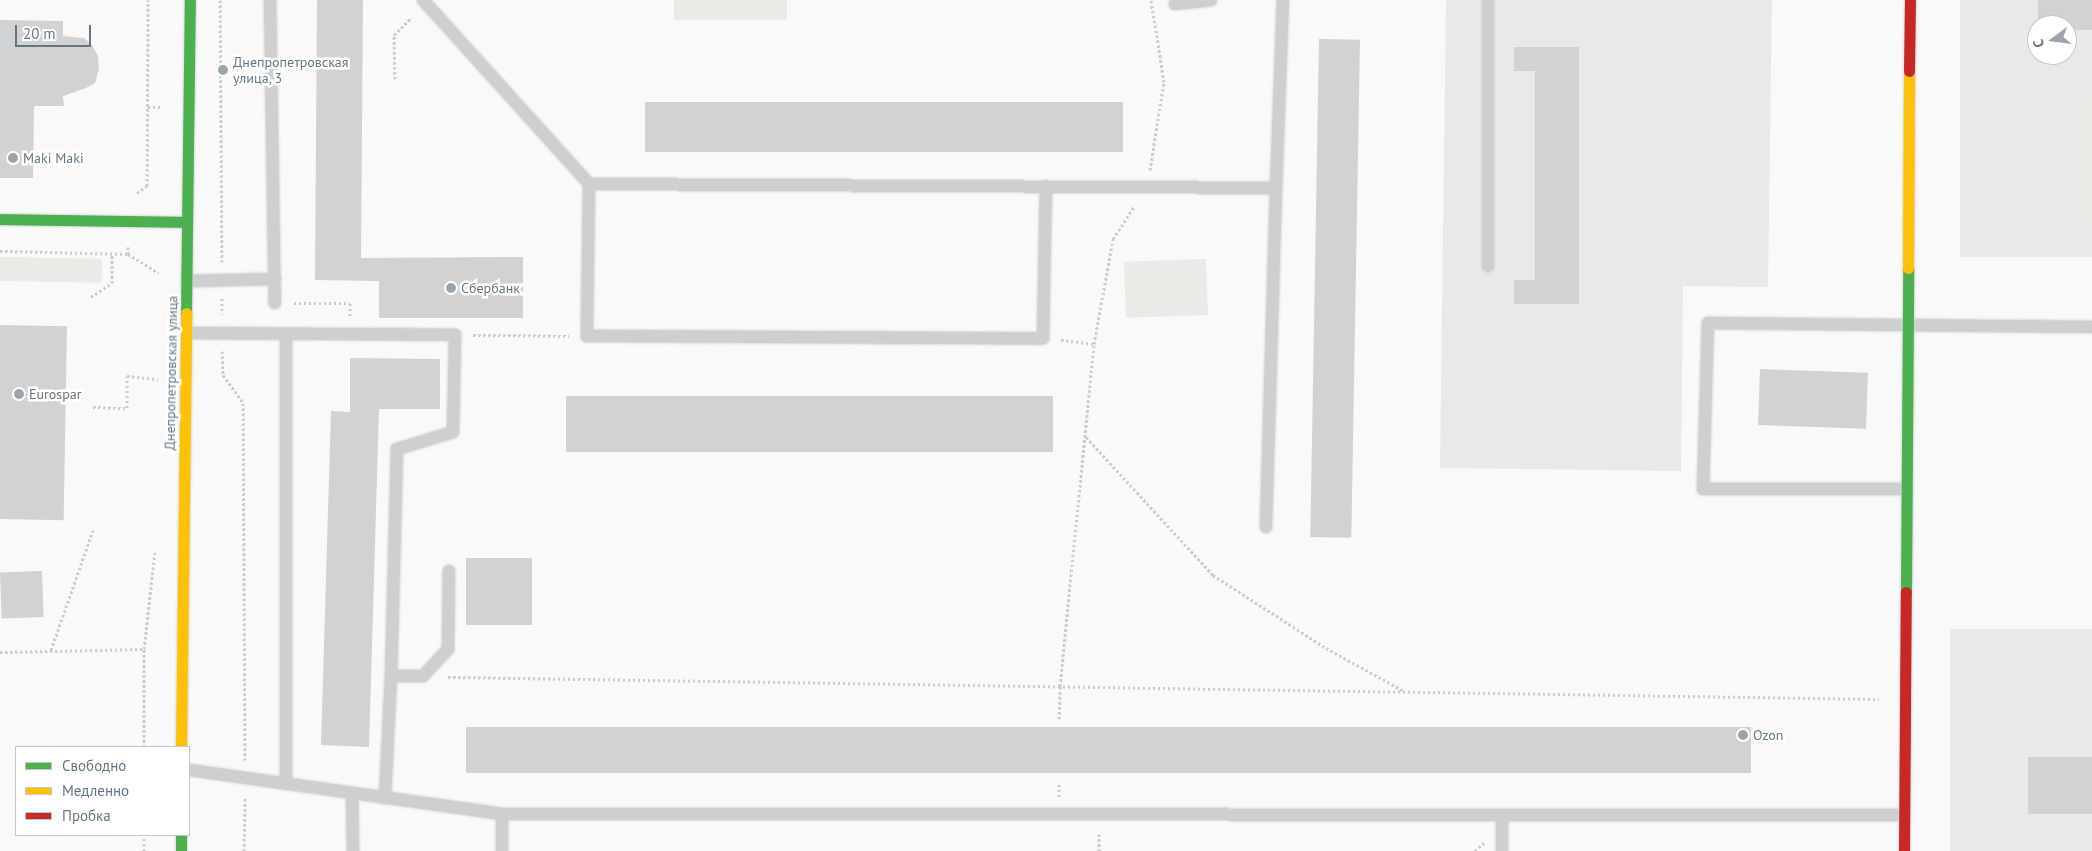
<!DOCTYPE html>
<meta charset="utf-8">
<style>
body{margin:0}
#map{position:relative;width:2092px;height:851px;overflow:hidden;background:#f9f9f9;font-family:"PT Sans",sans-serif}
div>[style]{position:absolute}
.built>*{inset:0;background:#e8e9e9;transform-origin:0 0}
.green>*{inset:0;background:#e8ebe6;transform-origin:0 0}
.building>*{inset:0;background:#d0d2d3;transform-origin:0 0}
.path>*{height:3px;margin-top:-1.5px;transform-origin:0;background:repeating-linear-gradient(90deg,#cbcccd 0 2.5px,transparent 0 5px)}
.roads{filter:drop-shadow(0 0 1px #d5d6d7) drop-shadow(0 0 1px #d5d6d7)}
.lane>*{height:12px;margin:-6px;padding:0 6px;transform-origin:6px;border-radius:6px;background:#cecfd0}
.fast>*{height:11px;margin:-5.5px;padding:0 5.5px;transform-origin:5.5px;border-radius:5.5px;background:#4caf50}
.slow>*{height:11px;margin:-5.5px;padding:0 5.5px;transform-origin:5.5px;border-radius:5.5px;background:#ffc107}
.jam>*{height:11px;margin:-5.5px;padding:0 5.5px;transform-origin:5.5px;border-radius:5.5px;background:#c62828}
.dots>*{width:14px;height:14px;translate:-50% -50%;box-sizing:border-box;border:2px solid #fff;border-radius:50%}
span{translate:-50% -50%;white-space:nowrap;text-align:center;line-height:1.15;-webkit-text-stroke:5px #fff;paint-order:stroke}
.poi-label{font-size:14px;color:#657683}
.left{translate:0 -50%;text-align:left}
.street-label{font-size:14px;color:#657683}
.legend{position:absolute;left:15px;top:746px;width:175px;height:90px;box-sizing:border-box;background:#fff;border:1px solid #c1c8cd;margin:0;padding:6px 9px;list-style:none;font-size:15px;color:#657683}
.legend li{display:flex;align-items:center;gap:10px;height:25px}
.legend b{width:25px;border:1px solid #c1c8cd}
.north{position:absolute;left:2027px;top:15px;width:50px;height:50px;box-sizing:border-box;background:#fff;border:1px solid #c1c8cd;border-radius:50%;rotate:255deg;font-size:14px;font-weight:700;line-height:20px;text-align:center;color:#657683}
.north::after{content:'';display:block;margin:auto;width:18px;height:22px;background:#99a4ac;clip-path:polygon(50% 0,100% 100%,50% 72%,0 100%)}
.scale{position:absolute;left:15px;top:25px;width:76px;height:22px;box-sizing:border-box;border:2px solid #657683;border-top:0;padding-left:6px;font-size:15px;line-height:18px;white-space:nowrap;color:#657683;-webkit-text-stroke:4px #fff;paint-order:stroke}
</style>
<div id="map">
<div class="built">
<i style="clip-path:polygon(1446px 0,1772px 0,1768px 287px,1683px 286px,1681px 471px,1440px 468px)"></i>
<i style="clip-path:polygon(evenodd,1960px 0,2092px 0,2092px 257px,1960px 257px,1960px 0,2037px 25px,2067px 25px,2067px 55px,2037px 55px,2037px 25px)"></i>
<i style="left:1950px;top:629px;width:142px;height:222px"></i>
</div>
<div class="green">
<i style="left:674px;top:0;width:113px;height:20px"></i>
<i style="left:2072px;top:94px;width:20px;height:128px"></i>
<i style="left:0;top:257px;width:102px;height:24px;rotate:1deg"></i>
<i style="left:1206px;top:259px;width:56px;height:82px;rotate:88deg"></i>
</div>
<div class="building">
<i style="clip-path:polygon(317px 0,363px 0,361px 258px,523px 257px,523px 318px,379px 318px,379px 281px,315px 280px)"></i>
<i style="clip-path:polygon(2038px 0,2092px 0,2092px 30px,2067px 30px,2067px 25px,2038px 25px)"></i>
<i style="clip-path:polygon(0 20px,63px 21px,63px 36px,84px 38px,92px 45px,98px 56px,99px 69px,95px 83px,86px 88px,63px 96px,64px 106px,34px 106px,33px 178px,0 178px)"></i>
<i style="left:1319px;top:39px;width:41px;height:498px;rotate:1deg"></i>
<i style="clip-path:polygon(1514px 47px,1579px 47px,1579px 304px,1514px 304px,1514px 280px,1535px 280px,1535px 71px,1514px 71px)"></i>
<i style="left:645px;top:102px;width:478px;height:50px"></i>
<i style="left:0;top:325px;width:67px;height:194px;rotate:1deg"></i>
<i style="clip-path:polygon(350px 358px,440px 359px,440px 409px,379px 409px,369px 747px,321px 745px,331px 411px,350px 412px)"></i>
<i style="left:1760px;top:369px;width:108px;height:56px;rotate:2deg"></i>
<i style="left:1053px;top:396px;width:56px;height:487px;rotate:90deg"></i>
<i style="left:466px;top:558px;width:66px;height:67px"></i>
<i style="left:42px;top:571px;width:46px;height:42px;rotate:88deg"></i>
<i style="left:466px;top:727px;width:1285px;height:46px"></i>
<i style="left:2028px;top:757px;width:64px;height:57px"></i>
</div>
<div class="path">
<i style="left:220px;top:0;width:262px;rotate:89.6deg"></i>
<i style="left:395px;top:79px;width:44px;rotate:-91.3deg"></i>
<i style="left:394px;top:35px;width:25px;rotate:-45deg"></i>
<i style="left:148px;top:107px;width:15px"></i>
<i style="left:1150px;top:170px;width:89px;rotate:-81deg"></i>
<i style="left:1164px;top:82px;width:83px;rotate:-99deg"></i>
<i style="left:137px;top:193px;width:12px;rotate:-35deg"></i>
<i style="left:147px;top:186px;width:186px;rotate:-89.7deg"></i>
<i style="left:128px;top:247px;width:7px;rotate:90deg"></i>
<i style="left:128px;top:254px;width:36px;rotate:32deg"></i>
<i style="left:0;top:251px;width:128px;rotate:1.3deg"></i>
<i style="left:91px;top:297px;width:25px;rotate:-34deg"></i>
<i style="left:112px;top:283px;width:29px;rotate:-90deg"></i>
<i style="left:222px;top:298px;width:16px;rotate:90deg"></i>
<i style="left:294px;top:303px;width:56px"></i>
<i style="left:350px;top:303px;width:13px;rotate:90deg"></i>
<i style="left:473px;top:335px;width:96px;rotate:0.6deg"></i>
<i style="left:1061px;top:340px;width:33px;rotate:7deg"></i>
<i style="left:222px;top:351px;width:24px;rotate:88deg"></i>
<i style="left:223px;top:375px;width:34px;rotate:54deg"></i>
<i style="left:243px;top:403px;width:357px;rotate:89.7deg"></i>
<i style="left:93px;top:407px;width:34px;rotate:2deg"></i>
<i style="left:127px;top:408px;width:32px;rotate:-90deg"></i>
<i style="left:127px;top:376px;width:31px;rotate:6deg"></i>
<i style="left:1086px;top:437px;width:188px;rotate:47.4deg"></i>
<i style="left:1213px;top:575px;width:135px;rotate:32.9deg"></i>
<i style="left:1326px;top:648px;width:89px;rotate:28.9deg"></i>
<i style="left:51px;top:650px;width:127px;rotate:-70.7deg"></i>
<i style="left:0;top:652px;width:144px;rotate:-1.2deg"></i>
<i style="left:448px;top:677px;width:1431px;rotate:0.88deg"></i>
<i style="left:1059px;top:719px;width:33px;rotate:-88deg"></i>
<i style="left:1060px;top:686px;width:344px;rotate:-84.3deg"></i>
<i style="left:1094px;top:344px;width:107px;rotate:-79.7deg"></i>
<i style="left:1113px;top:239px;width:38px;rotate:-57deg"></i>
<i style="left:144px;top:747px;width:98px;rotate:-90deg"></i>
<i style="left:144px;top:649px;width:97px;rotate:-83.5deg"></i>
<i style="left:1059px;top:797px;width:13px;rotate:-90deg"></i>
<i style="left:1099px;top:834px;width:17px;rotate:90deg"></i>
<i style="left:144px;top:851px;width:16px;rotate:-90deg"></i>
<i style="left:244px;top:851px;width:54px;rotate:-88.9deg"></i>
<i style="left:1475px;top:851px;width:12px;rotate:-42deg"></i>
</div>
<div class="roads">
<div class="lane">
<i style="left:270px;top:0;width:303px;rotate:89.1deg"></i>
<i style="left:423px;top:0;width:248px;rotate:47.9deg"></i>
<i style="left:589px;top:184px;width:152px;rotate:90.8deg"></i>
<i style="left:587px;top:336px;width:456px;rotate:0.3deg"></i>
<i style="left:1043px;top:338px;width:152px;rotate:-88.9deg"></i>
<i style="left:1488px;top:0;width:266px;rotate:90deg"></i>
<i style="left:1175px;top:4px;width:36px;rotate:-6deg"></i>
<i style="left:589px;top:184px;width:687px;rotate:0.33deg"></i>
<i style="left:1276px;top:188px;width:339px;rotate:91.7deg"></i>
<i style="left:1276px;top:188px;width:188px;rotate:-87.9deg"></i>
<i style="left:187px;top:281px;width:88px;rotate:-1.3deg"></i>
<i style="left:187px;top:333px;width:268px;rotate:0.4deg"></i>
<i style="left:455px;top:335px;width:97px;rotate:91.2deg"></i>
<i style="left:453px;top:432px;width:59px;rotate:163.1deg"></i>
<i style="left:397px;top:449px;width:227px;rotate:91.5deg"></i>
<i style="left:1907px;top:489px;width:204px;rotate:180deg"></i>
<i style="left:1703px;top:489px;width:166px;rotate:-88.3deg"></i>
<i style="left:1708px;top:323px;width:384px;rotate:0.6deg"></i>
<i style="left:189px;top:770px;width:316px;rotate:8deg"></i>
<i style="left:502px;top:814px;width:1402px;rotate:0.04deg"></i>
<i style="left:286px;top:784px;width:450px;rotate:-90deg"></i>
<i style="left:352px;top:793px;width:58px;rotate:89deg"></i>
<i style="left:385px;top:798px;width:122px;rotate:-87.2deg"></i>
<i style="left:391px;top:676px;width:32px"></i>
<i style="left:423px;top:676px;width:37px;rotate:-47deg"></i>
<i style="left:448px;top:649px;width:78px;rotate:-89.3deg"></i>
<i style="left:502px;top:814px;width:37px;rotate:90deg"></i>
<i style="left:1502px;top:815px;width:36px;rotate:90deg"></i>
</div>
<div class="fast">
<i style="left:0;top:219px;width:187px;rotate:0.9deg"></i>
<i style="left:186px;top:313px;width:313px;rotate:-89.3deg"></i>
<i style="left:1906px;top:592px;width:324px;rotate:-89.6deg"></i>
<i style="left:181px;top:835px;width:16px;rotate:90deg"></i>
</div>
<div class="slow">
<i style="left:1908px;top:268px;width:197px;rotate:-89.7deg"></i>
<i style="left:181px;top:747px;width:434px;rotate:-89.3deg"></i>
</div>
<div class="jam">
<i style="left:1909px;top:71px;width:71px;rotate:-89.2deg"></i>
<i style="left:1904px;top:851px;width:259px;rotate:-89.6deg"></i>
</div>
</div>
<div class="dots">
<i style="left:223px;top:70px;background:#99a4ac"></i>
<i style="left:13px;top:158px;background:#99a4ac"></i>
<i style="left:451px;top:288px;background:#99a4ac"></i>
<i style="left:19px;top:394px;background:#99a4ac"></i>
<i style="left:1743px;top:735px;background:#99a4ac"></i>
</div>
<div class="poi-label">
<span class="left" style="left:233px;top:70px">Днепропетровская<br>улица, 3</span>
<span class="left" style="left:23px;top:158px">Maki Maki</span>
<span class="left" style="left:461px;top:288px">Сбербанк</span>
<span class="left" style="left:29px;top:394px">Eurospar</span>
<span class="left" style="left:1753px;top:735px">Ozon</span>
</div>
<div class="street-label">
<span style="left:171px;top:373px;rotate:-89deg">Днепропетровская улица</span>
</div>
<ul class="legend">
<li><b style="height:6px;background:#4caf50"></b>Свободно</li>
<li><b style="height:6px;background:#ffc107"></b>Медленно</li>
<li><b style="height:6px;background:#c62828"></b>Пробка</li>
</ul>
<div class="north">С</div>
<div class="scale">20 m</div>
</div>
